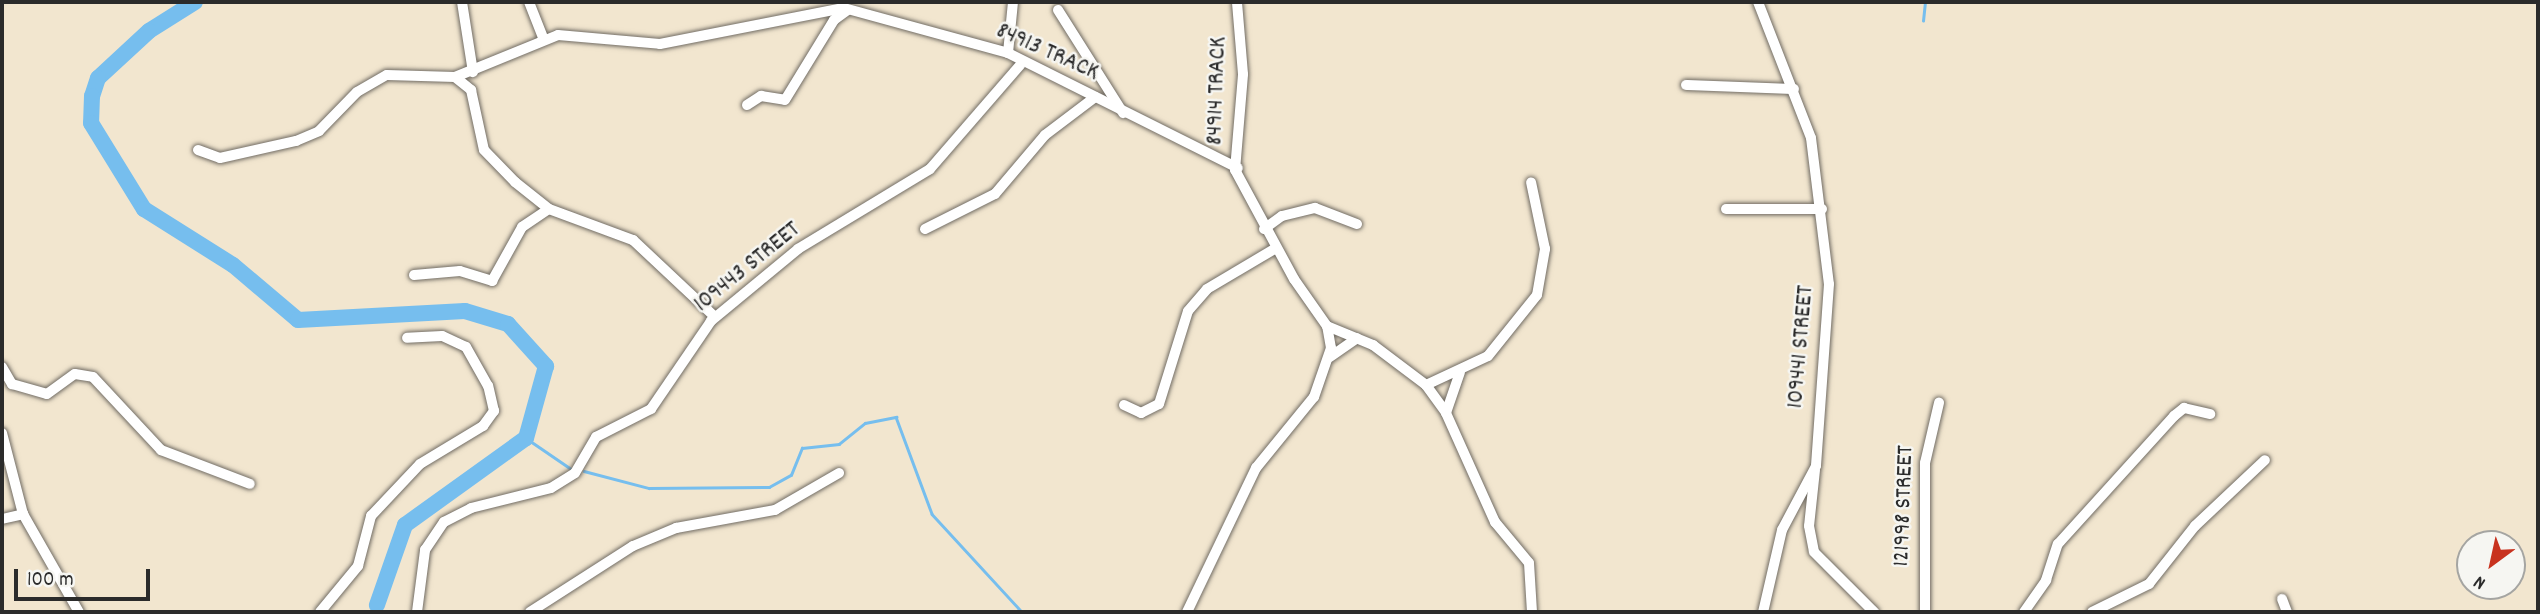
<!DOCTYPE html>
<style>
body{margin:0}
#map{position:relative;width:2540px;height:614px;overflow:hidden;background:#f2e6cf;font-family:Dekko,sans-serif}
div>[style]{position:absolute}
.stream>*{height:2.5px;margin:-1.25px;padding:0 1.25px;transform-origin:1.25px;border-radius:1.25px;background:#76beee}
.river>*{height:16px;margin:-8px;padding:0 8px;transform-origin:8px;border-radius:8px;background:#76beee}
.roads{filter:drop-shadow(0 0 2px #716c64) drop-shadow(0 0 2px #716c64)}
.minor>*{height:10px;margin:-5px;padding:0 5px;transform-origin:5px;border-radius:5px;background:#fff}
span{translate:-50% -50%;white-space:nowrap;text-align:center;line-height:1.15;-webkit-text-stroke:5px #f6f6f2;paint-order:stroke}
.street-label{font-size:24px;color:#2b2b2b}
.frame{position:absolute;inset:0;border:4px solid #2b2b2b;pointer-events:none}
.north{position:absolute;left:2456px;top:530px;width:70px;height:70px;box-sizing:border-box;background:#f6f6f2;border:2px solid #a5a5a2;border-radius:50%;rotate:213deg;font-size:19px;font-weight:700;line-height:28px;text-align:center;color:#2b2b2b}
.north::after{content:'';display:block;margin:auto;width:24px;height:32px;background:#c8321e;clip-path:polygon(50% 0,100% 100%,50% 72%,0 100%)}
.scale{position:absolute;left:14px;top:569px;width:136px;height:32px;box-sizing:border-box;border:4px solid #2b2b2b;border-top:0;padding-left:9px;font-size:21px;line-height:24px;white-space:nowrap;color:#2b2b2b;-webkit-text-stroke:5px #f6f6f2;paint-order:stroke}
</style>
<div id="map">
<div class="stream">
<i style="left:1923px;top:21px;width:19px;rotate:-84deg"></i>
<i style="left:526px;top:438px;width:58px;rotate:34.5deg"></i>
<i style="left:584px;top:471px;width:67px;rotate:14.7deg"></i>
<i style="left:649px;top:488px;width:120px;rotate:-0.5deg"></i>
<i style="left:769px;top:487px;width:25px;rotate:-29deg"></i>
<i style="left:791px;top:475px;width:29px;rotate:-68deg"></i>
<i style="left:802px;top:448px;width:37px;rotate:-6deg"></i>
<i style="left:839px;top:444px;width:33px;rotate:-39deg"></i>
<i style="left:865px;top:423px;width:32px;rotate:-11deg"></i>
<i style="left:896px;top:417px;width:103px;rotate:69.6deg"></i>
<i style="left:932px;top:514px;width:133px;rotate:47.4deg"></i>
</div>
<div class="river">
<i style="left:195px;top:2px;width:54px;rotate:147.8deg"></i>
<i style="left:149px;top:31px;width:69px;rotate:137.3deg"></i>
<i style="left:98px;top:78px;width:19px;rotate:108deg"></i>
<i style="left:92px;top:96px;width:27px;rotate:92deg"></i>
<i style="left:91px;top:123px;width:101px;rotate:58.4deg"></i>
<i style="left:144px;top:209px;width:105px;rotate:32.2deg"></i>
<i style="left:233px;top:265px;width:85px;rotate:40.2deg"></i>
<i style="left:298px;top:320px;width:167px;rotate:-3.1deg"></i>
<i style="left:465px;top:311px;width:45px;rotate:16.8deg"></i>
<i style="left:508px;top:324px;width:57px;rotate:47.9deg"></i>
<i style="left:546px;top:366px;width:75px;rotate:105.5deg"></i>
<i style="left:526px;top:438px;width:149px;rotate:144.3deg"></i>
<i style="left:405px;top:525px;width:85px;rotate:109.3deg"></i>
</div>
<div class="roads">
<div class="minor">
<i style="left:462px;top:2px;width:71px;rotate:81.1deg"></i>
<i style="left:529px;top:2px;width:41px;rotate:68.5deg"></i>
<i style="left:1758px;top:2px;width:146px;rotate:68.7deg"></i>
<i style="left:1811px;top:138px;width:147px;rotate:83deg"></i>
<i style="left:1829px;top:284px;width:182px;rotate:94.1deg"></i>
<i style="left:1816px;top:466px;width:72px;rotate:118deg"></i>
<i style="left:1782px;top:530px;width:84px;rotate:103deg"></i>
<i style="left:1058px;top:10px;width:122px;rotate:57.7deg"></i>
<i style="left:1008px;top:53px;width:51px;rotate:-84.4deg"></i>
<i style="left:455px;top:77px;width:21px;rotate:39deg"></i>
<i style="left:471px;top:90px;width:61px;rotate:77.8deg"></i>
<i style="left:484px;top:150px;width:45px;rotate:45.9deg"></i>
<i style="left:515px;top:182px;width:43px;rotate:38.5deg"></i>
<i style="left:549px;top:209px;width:90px;rotate:20.3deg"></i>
<i style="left:633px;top:240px;width:112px;rotate:43.2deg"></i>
<i style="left:1686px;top:85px;width:108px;rotate:2.1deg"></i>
<i style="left:747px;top:105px;width:17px;rotate:-33deg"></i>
<i style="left:761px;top:96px;width:24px;rotate:9deg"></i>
<i style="left:785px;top:100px;width:94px;rotate:-58.5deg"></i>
<i style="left:834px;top:20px;width:17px;rotate:-36deg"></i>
<i style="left:198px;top:150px;width:23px;rotate:20deg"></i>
<i style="left:220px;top:158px;width:78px;rotate:-12.6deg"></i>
<i style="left:296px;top:141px;width:25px;rotate:-23deg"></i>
<i style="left:319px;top:131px;width:54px;rotate:-45.7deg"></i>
<i style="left:357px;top:92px;width:34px;rotate:-30deg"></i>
<i style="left:387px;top:75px;width:68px;rotate:1.7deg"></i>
<i style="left:455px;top:77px;width:111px;rotate:-22.2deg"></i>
<i style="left:558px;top:35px;width:102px;rotate:5deg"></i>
<i style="left:660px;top:44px;width:187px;rotate:-11.1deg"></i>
<i style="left:844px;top:8px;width:170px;rotate:15.3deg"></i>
<i style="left:1008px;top:53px;width:257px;rotate:26.6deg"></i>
<i style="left:1726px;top:209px;width:96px"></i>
<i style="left:925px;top:229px;width:78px;rotate:-26.6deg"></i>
<i style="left:995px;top:194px;width:77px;rotate:-49.7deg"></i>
<i style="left:1045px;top:135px;width:63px;rotate:-37.2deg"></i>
<i style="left:1264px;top:229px;width:22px;rotate:-36deg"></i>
<i style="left:1282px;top:216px;width:34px;rotate:-14deg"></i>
<i style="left:1315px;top:208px;width:45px;rotate:20.9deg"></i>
<i style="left:414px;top:275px;width:46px;rotate:-5deg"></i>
<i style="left:460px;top:271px;width:34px;rotate:17deg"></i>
<i style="left:492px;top:281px;width:62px;rotate:-60.9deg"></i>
<i style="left:522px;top:227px;width:32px;rotate:-34deg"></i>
<i style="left:1327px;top:326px;width:50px;rotate:22.4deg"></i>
<i style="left:1373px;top:345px;width:66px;rotate:37deg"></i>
<i style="left:1426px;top:385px;width:34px;rotate:54deg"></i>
<i style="left:1446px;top:413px;width:120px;rotate:65.8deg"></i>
<i style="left:1495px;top:522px;width:53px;rotate:50.3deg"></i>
<i style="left:1529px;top:563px;width:49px;rotate:86.5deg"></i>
<i style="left:1330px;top:357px;width:33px;rotate:-35deg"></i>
<i style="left:2px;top:367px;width:20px;rotate:60deg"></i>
<i style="left:12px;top:384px;width:36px;rotate:16deg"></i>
<i style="left:47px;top:394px;width:34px;rotate:-36deg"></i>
<i style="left:75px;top:374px;width:18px;rotate:9deg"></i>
<i style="left:93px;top:377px;width:100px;rotate:47deg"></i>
<i style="left:161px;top:450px;width:95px;rotate:20.9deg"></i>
<i style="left:1426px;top:385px;width:68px;rotate:-25.1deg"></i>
<i style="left:1488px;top:356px;width:78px;rotate:-51.2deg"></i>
<i style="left:1537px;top:295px;width:47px;rotate:-80.1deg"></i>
<i style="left:1545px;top:249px;width:68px;rotate:-101.8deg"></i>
<i style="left:1124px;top:405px;width:19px;rotate:25deg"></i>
<i style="left:1141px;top:413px;width:20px;rotate:-27deg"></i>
<i style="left:1159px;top:404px;width:97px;rotate:-72.7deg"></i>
<i style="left:1188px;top:311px;width:29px;rotate:-49deg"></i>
<i style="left:1207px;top:289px;width:80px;rotate:-30.7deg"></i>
<i style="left:1446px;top:413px;width:43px;rotate:-71.1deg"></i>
<i style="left:2px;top:433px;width:84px;rotate:75.5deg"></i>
<i style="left:23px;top:514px;width:113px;rotate:60.3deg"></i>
<i style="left:1815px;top:470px;width:56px;rotate:96.1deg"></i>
<i style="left:1809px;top:526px;width:26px;rotate:79deg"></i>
<i style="left:1814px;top:552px;width:85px;rotate:45deg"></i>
<i style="left:2px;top:519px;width:22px;rotate:-13deg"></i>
<i style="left:2282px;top:599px;width:14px;rotate:69deg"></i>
<i style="left:320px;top:612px;width:60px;rotate:-50.4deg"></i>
<i style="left:358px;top:566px;width:52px;rotate:-75.4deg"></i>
<i style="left:371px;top:516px;width:71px;rotate:-46.7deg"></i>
<i style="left:420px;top:464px;width:74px;rotate:-31.1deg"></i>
<i style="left:483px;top:426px;width:19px;rotate:-54deg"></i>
<i style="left:494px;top:411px;width:26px;rotate:-103deg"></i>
<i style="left:488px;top:386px;width:45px;rotate:-119.4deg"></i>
<i style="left:466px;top:347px;width:26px;rotate:-155deg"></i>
<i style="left:442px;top:336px;width:35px;rotate:177deg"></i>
<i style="left:417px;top:612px;width:63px;rotate:-82.6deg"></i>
<i style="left:425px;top:550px;width:34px;rotate:-56deg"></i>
<i style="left:444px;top:522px;width:30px;rotate:-27deg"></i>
<i style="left:471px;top:508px;width:82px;rotate:-14deg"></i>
<i style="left:551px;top:488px;width:28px;rotate:-32deg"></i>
<i style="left:575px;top:473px;width:42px;rotate:-59.7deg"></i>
<i style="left:596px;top:437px;width:62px;rotate:-27deg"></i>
<i style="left:651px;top:409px;width:107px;rotate:-55.7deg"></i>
<i style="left:711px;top:321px;width:113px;rotate:-39.6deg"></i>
<i style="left:798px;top:249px;width:154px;rotate:-31.2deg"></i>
<i style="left:930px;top:169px;width:138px;rotate:-49.1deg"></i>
<i style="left:530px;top:612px;width:122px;rotate:-32.7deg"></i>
<i style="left:633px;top:546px;width:47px;rotate:-22.7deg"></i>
<i style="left:676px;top:528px;width:101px;rotate:-10.3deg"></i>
<i style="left:775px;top:510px;width:74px;rotate:-30deg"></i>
<i style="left:1187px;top:612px;width:160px;rotate:-64.4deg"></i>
<i style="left:1256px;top:468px;width:92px;rotate:-50.8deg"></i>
<i style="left:1314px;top:397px;width:52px;rotate:-70.9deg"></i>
<i style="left:1331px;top:348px;width:22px;rotate:-100deg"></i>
<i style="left:1327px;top:326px;width:57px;rotate:-125.1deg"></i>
<i style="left:1294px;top:279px;width:124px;rotate:-118.4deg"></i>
<i style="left:1235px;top:170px;width:96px;rotate:-85.2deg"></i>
<i style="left:1243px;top:74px;width:72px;rotate:-94.8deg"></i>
<i style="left:1925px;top:612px;width:149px;rotate:-90deg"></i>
<i style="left:1925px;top:463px;width:62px;rotate:-76.9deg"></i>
<i style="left:2024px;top:612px;width:39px;rotate:-55deg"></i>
<i style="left:2046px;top:580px;width:38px;rotate:-72deg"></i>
<i style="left:2058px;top:544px;width:173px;rotate:-47.8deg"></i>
<i style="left:2174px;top:416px;width:13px;rotate:-39deg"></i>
<i style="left:2184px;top:408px;width:27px;rotate:13deg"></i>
<i style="left:2092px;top:612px;width:64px;rotate:-26.2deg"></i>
<i style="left:2149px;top:584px;width:74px;rotate:-51.6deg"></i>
<i style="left:2195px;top:526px;width:96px;rotate:-43.3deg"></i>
</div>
</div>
<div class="street-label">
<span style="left:1047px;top:53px;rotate:24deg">84913 TRACK</span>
<span style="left:1218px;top:91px;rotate:-88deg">84914 TRACK</span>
<span style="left:748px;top:268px;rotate:-39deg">109443 STREET</span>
<span style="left:1802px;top:347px;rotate:-85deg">109441 STREET</span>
<span style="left:1905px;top:506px;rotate:-88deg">121998 STREET</span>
</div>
<div class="frame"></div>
<div class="north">N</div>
<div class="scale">100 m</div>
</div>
